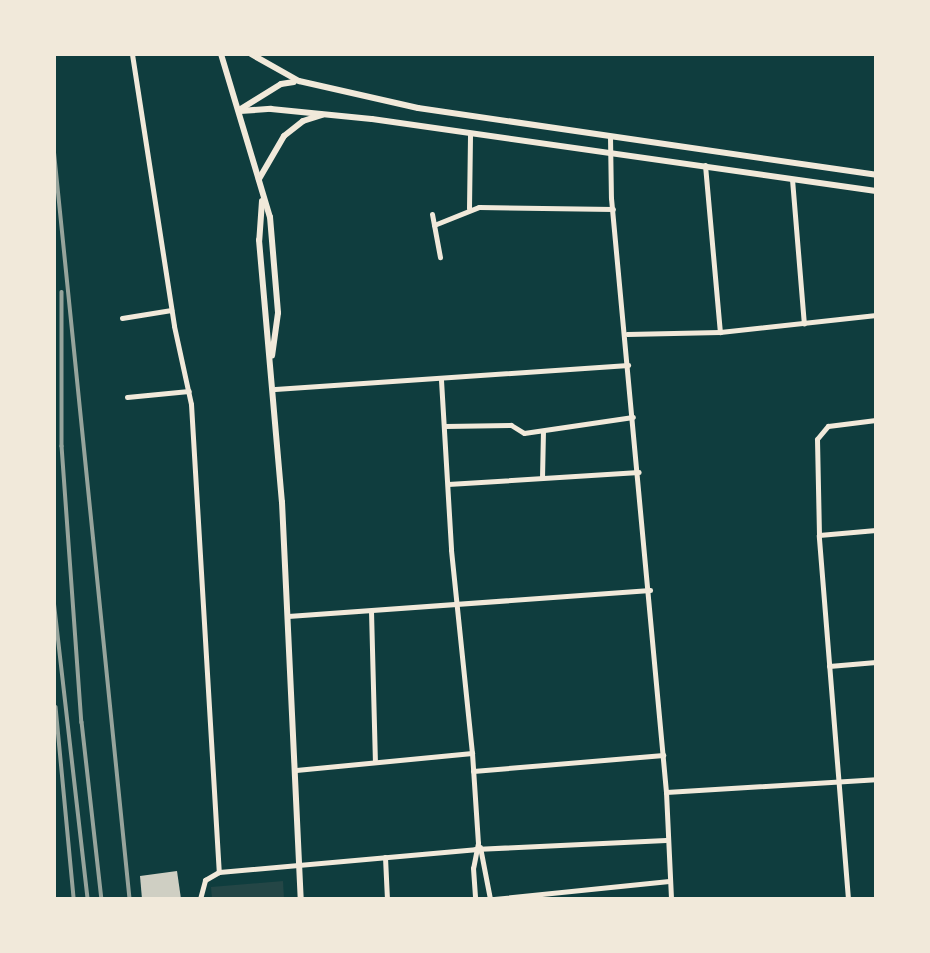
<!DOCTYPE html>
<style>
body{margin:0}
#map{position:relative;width:930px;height:953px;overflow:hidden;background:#0f3d3e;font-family:"Source Sans 3",sans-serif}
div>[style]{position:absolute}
.green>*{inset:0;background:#244646}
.building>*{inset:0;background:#cfcfc3}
.minor>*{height:5px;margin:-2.5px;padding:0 2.5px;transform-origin:2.5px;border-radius:2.5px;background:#f1e9da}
.tertiary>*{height:6px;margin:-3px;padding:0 3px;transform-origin:3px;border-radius:3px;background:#f1e9da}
.rail>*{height:3.5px;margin:-1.75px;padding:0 1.75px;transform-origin:1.75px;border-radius:1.75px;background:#97a49c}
span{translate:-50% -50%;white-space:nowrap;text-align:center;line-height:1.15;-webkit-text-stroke:5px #f1e9da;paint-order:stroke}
.frame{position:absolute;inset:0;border:56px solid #f1e9da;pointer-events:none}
</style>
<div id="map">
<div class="green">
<i style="clip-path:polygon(283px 881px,284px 899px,212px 899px,211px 887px)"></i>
</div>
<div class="building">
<i style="clip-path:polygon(177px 871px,181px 899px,142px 899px,140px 876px)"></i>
</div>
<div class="minor">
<i style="left:132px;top:54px;width:275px;rotate:81.2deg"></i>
<i style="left:174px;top:326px;width:80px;rotate:77.7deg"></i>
<i style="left:191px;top:404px;width:469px;rotate:86.6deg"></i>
<i style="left:610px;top:137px;width:61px;rotate:89.1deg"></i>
<i style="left:611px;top:198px;width:597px;rotate:84.71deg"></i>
<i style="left:666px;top:792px;width:107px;rotate:87.3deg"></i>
<i style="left:705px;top:165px;width:168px;rotate:84.9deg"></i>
<i style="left:792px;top:179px;width:145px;rotate:85.3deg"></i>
<i style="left:469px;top:208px;width:75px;rotate:-89.2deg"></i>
<i style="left:432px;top:214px;width:44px;rotate:79.5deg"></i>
<i style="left:434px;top:225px;width:48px;rotate:-21.8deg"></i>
<i style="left:479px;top:207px;width:134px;rotate:0.9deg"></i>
<i style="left:122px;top:318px;width:50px;rotate:-9.3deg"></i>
<i style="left:627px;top:334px;width:93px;rotate:-1.2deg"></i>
<i style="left:720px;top:332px;width:157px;rotate:-6.2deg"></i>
<i style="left:441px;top:380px;width:170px;rotate:86.6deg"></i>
<i style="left:451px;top:550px;width:204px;rotate:84.1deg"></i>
<i style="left:472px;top:753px;width:90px;rotate:86.2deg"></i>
<i style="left:478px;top:843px;width:25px;rotate:101deg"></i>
<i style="left:473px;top:868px;width:31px;rotate:86deg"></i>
<i style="left:275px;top:389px;width:354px;rotate:-3.9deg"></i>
<i style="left:127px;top:397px;width:62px;rotate:-5.5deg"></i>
<i style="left:445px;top:426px;width:66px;rotate:-0.9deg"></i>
<i style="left:511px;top:425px;width:15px;rotate:32deg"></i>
<i style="left:524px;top:433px;width:110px;rotate:-8.4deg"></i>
<i style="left:542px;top:478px;width:46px;rotate:-88.8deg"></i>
<i style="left:448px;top:484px;width:191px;rotate:-3.6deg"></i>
<i style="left:819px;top:535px;width:57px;rotate:-5deg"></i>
<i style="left:371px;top:611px;width:150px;rotate:88.5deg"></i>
<i style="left:288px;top:616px;width:363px;rotate:-4.1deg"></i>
<i style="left:829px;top:666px;width:47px;rotate:-4.9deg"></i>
<i style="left:296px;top:770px;width:177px;rotate:-5.5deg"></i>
<i style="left:473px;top:771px;width:191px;rotate:-4.8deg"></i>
<i style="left:666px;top:792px;width:210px;rotate:-3.5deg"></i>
<i style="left:480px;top:847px;width:53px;rotate:79.1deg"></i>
<i style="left:385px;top:857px;width:42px;rotate:87.3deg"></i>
<i style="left:200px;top:899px;width:20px;rotate:-75deg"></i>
<i style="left:205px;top:880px;width:16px;rotate:-30deg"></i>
<i style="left:219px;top:872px;width:257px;rotate:-5.1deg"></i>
<i style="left:475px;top:849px;width:191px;rotate:-2.7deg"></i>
<i style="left:494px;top:899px;width:176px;rotate:-5.9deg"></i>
<i style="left:848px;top:899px;width:365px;rotate:-94.6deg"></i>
<i style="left:819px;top:535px;width:96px;rotate:-91.2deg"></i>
<i style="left:817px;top:439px;width:17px;rotate:-50deg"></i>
<i style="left:828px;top:426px;width:48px;rotate:-7.1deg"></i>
</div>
<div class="tertiary">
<i style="left:221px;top:54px;width:170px;rotate:73.3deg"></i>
<i style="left:270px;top:217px;width:96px;rotate:85.2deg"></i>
<i style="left:278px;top:313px;width:43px;rotate:97.9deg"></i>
<i style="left:251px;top:54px;width:55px;rotate:29.4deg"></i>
<i style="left:299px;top:81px;width:122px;rotate:12.8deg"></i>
<i style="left:418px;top:108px;width:463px;rotate:8.3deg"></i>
<i style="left:239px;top:110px;width:49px;rotate:-31.8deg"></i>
<i style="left:281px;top:84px;width:13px;rotate:-9deg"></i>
<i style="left:240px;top:111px;width:31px;rotate:-4deg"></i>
<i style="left:271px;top:109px;width:101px;rotate:5.7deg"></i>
<i style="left:372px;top:119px;width:509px;rotate:8.13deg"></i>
<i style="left:259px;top:179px;width:50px;rotate:-59.8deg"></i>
<i style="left:284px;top:136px;width:24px;rotate:-38deg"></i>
<i style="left:303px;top:121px;width:20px;rotate:-18deg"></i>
<i style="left:262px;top:201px;width:39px;rotate:94deg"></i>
<i style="left:259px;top:240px;width:263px;rotate:85deg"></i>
<i style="left:282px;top:502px;width:397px;rotate:87.3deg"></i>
</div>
<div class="rail">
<i style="left:54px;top:148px;width:755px;rotate:84.22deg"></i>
<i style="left:62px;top:292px;width:154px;rotate:90deg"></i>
<i style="left:62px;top:446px;width:277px;rotate:85.9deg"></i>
<i style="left:82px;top:722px;width:178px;rotate:83.6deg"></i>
<i style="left:54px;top:600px;width:301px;rotate:83.5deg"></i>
<i style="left:56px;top:707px;width:193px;rotate:84.6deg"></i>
</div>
<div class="frame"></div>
</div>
